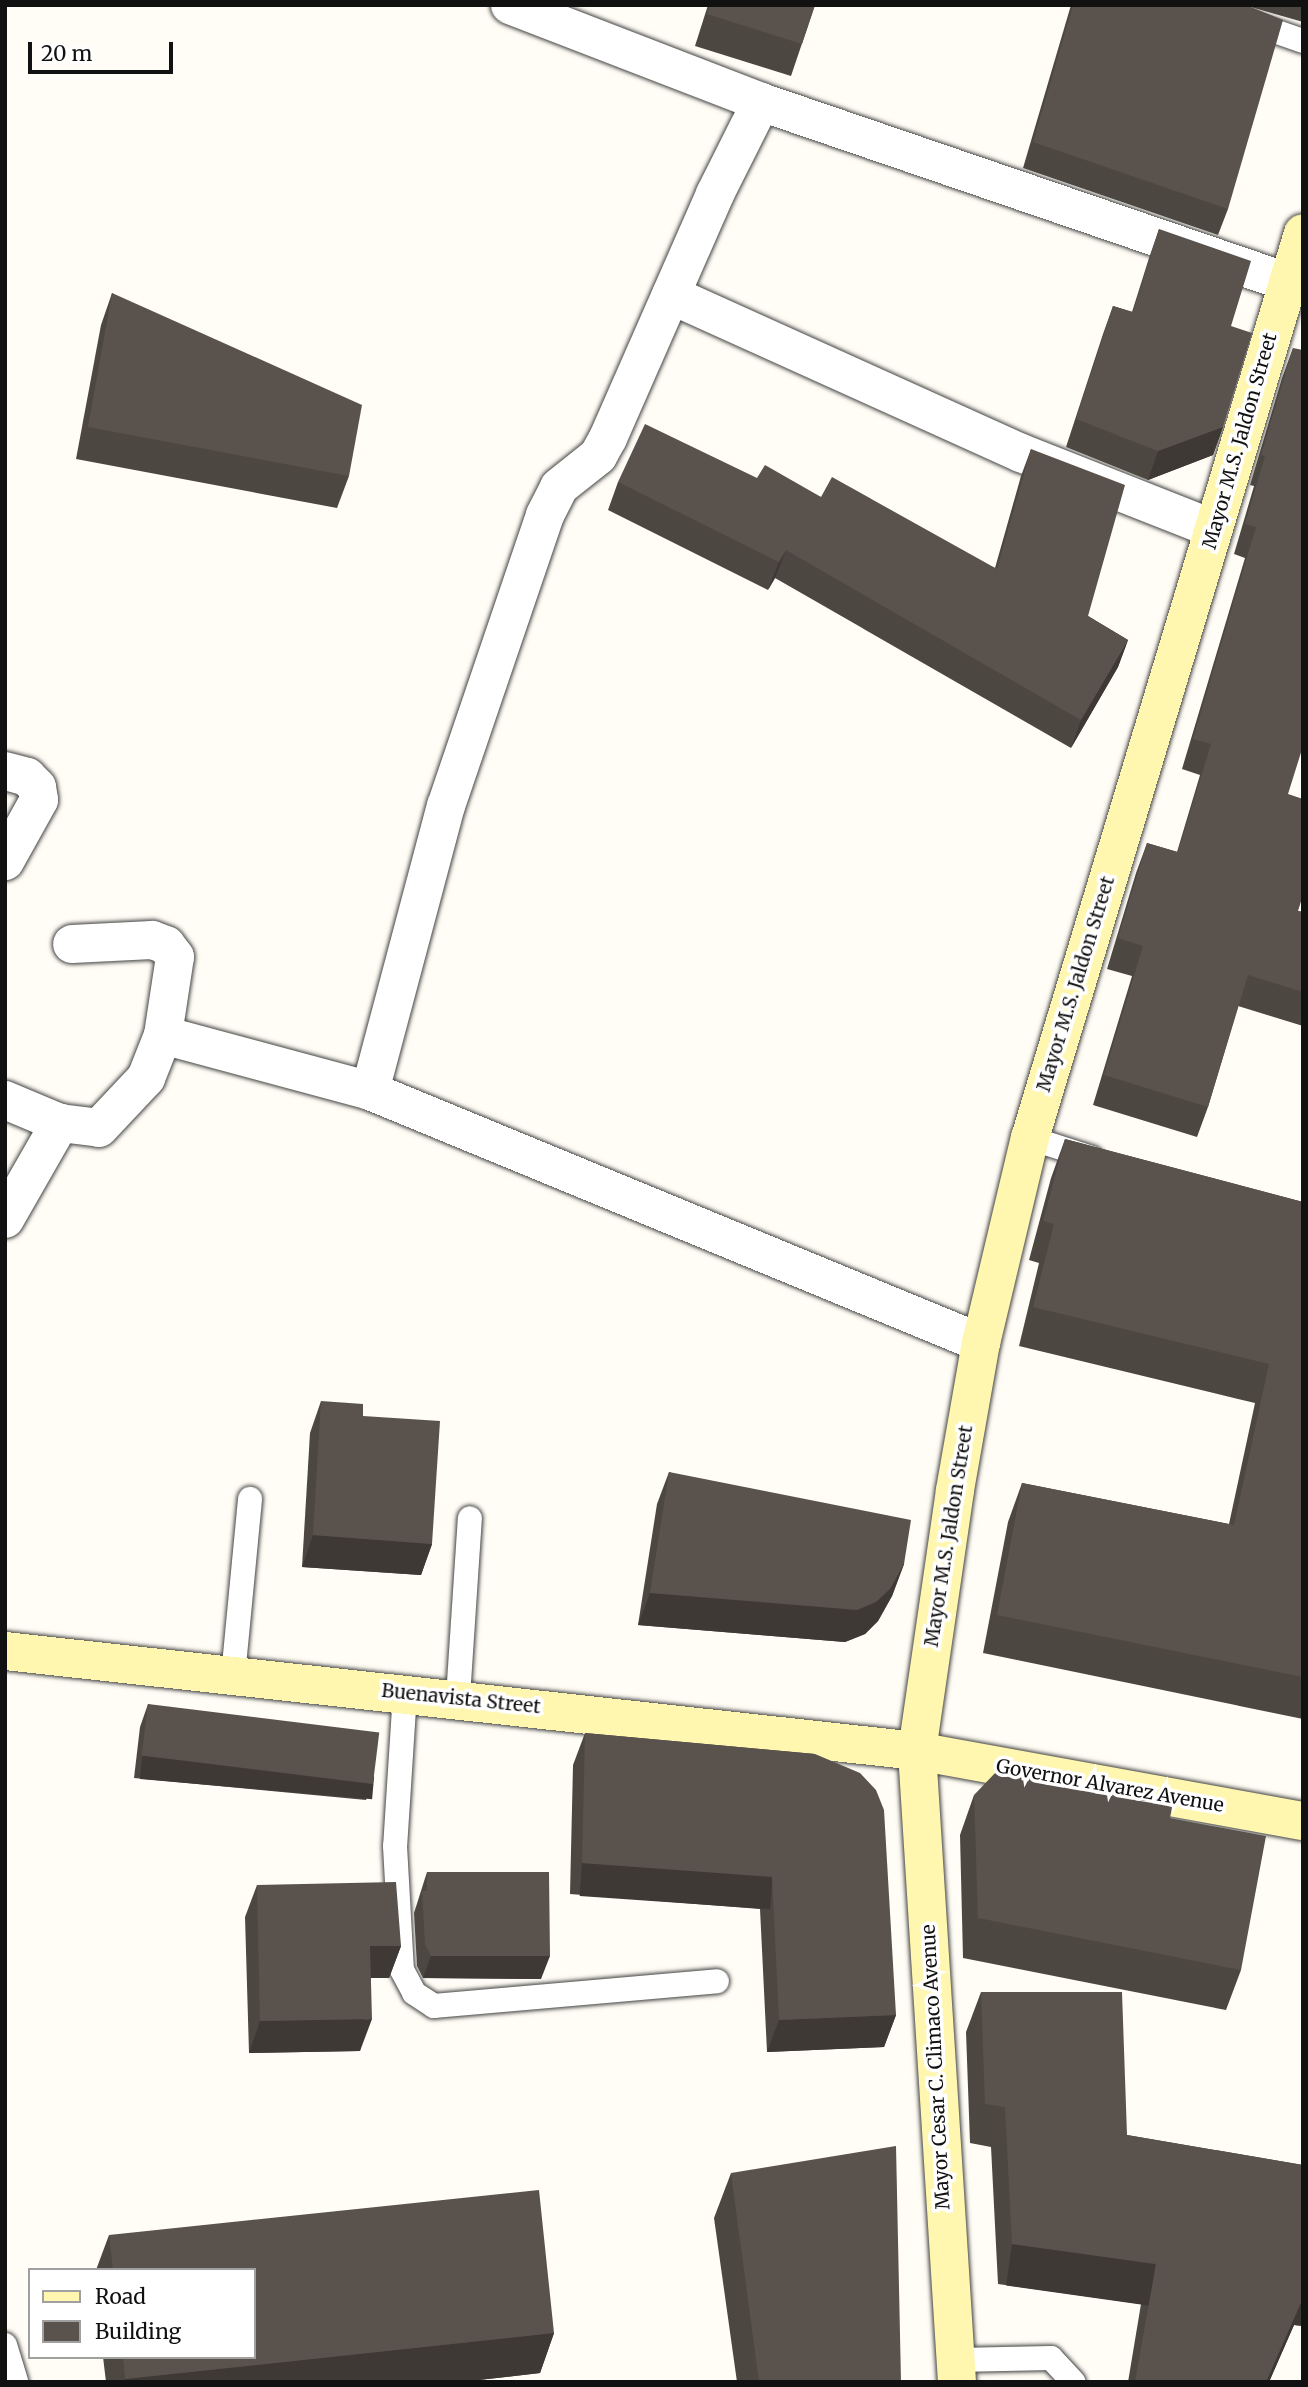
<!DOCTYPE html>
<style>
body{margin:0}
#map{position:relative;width:1308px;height:2387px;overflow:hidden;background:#fffdf5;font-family:Merriweather,serif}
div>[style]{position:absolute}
.roads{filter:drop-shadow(0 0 2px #444) drop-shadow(0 0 2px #444)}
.service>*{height:24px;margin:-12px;padding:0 12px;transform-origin:12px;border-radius:12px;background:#fff}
.minor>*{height:38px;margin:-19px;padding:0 19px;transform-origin:19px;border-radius:19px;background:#fff}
.secondary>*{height:38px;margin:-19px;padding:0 19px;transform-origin:19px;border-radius:19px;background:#fff6b0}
.wall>*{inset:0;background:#4d4742}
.shaded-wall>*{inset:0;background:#3f3936;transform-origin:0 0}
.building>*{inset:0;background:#5a524d;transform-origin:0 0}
span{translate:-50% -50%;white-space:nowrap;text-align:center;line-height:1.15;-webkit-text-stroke:7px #fff;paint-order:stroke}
.street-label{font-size:19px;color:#111}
.frame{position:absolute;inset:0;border:7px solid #111;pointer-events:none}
.legend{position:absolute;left:28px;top:2268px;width:228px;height:91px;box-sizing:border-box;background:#fff;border:2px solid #a0a0a0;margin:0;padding:9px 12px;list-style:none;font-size:21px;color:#111}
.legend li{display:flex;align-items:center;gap:14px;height:35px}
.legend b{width:35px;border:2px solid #a0a0a0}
.scale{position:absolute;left:28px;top:42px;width:145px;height:32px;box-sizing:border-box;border:4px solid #111;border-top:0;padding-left:9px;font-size:21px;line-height:24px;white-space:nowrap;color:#111;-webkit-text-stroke:5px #fff;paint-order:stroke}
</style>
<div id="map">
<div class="roads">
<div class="service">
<i style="left:1232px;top:5px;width:12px;rotate:81deg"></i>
<i style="left:1234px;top:17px;width:73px;rotate:19.2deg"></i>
<i style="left:1030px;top:1138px;width:65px;rotate:17.9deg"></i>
<i style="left:233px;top:1676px;width:178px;rotate:-84.5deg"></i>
<i style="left:405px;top:1693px;width:153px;rotate:93.7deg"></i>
<i style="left:395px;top:1846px;width:124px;rotate:86.8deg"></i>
<i style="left:402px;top:1970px;width:26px;rotate:62deg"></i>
<i style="left:414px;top:1993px;width:24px;rotate:33deg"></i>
<i style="left:434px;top:2006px;width:284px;rotate:-5deg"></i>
<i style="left:458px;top:1697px;width:179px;rotate:-86.2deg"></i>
<i style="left:5px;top:2345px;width:39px;rotate:73deg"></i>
<i style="left:957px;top:2360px;width:94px;rotate:-1.2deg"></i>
<i style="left:1051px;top:2358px;width:33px;rotate:47deg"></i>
</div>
<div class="minor">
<i style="left:510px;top:5px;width:269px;rotate:21.1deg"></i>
<i style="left:761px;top:102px;width:556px;rotate:18.89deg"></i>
<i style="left:671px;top:295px;width:384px;rotate:24.3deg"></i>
<i style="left:1021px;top:453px;width:207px;rotate:21.5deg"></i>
<i style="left:5px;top:771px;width:23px;rotate:15deg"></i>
<i style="left:27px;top:777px;width:14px;rotate:45deg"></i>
<i style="left:37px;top:787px;width:13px;rotate:81deg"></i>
<i style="left:39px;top:800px;width:70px;rotate:119.1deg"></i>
<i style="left:163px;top:1035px;width:214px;rotate:15.1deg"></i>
<i style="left:370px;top:1091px;width:661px;rotate:22.41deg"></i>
<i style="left:370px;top:1091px;width:295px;rotate:-75.1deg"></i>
<i style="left:446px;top:806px;width:307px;rotate:-71.2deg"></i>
<i style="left:545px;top:515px;width:31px;rotate:-63deg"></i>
<i style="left:559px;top:487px;width:50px;rotate:-38.5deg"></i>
<i style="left:598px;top:456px;width:21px;rotate:-61deg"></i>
<i style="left:608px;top:438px;width:266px;rotate:-66.3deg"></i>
<i style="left:715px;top:194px;width:103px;rotate:-63.4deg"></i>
<i style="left:5px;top:1100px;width:60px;rotate:22.7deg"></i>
<i style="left:5px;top:1219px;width:111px;rotate:-60.2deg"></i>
<i style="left:60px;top:1123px;width:39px;rotate:7deg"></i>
<i style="left:99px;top:1128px;width:69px;rotate:-46.8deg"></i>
<i style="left:146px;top:1078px;width:46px;rotate:-68.4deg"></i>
<i style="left:163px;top:1035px;width:79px;rotate:-81.3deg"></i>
<i style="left:175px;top:957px;width:15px;rotate:-127deg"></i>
<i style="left:166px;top:945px;width:15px;rotate:-160deg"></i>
<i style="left:152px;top:940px;width:80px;rotate:177.1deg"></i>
</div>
<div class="secondary">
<i style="left:5px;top:1651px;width:917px;rotate:6.26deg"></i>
<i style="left:917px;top:1751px;width:392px;rotate:10.3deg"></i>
<i style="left:957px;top:2382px;width:632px;rotate:-93.63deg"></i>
<i style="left:917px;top:1751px;width:264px;rotate:-81.7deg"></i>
<i style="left:955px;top:1490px;width:149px;rotate:-80deg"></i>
<i style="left:981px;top:1343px;width:211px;rotate:-76.6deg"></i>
<i style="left:1030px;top:1138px;width:945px;rotate:-73.21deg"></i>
</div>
</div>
<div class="wall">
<i style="clip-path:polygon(708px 5px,815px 5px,791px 76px,695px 46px)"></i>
<i style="clip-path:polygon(1071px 5px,1246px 5px,1228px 209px,1218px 235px,1023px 168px)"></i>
<i style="clip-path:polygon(1247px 5px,1303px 5px,1303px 22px,1247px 6px)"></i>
<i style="clip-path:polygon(1159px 229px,1231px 326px,1223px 427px,1213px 455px,1148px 480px,1066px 447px,1103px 334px,1113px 306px,1132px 312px,1149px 258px)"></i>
<i style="clip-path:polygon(112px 293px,349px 476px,337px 508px,76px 459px,101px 325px)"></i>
<i style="clip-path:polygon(1293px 348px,1288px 794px,1298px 911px,1303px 912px,1303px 1026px,1238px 1006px,1208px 1107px,1197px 1137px,1093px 1105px,1132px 976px,1107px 969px,1136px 873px,1147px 843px,1177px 852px,1200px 775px,1182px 769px,1245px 558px,1234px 554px,1254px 486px,1250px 485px,1282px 378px)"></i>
<i style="clip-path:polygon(1031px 449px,1088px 616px,1128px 640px,1118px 667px,1071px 748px,775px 578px,768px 590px,608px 510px,618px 482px,757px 478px,821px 497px,995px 568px,1021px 476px)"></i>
<i style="clip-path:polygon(1065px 1139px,1303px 1202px,1303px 1719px,983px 1653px,1008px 1522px,1022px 1483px,1229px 1524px,1255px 1403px,1019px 1346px,1039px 1263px,1029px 1260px,1051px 1178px)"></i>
<i style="clip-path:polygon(321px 1401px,432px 1544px,421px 1575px,302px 1567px,310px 1433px)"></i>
<i style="clip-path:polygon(669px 1472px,904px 1564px,892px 1596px,878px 1621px,865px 1634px,845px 1642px,638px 1625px,657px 1504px)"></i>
<i style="clip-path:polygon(148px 1704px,374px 1778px,366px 1800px,134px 1778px,140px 1727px)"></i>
<i style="clip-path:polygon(585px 1733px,815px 1754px,896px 2015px,884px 2047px,767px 2052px,760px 1909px,570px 1894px,573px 1765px)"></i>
<i style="clip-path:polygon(974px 1795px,1170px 1818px,1241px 1970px,1226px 2010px,963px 1958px,960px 1835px)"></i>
<i style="clip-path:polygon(427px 1872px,541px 1979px,423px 1978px,417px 1966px,414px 1913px)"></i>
<i style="clip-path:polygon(257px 1885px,401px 1946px,389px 1978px,371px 1978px,360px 2051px,249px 2053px,245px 1917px)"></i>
<i style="clip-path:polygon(981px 1992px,1127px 2135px,1303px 2165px,1303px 2326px,1294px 2325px,1269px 2382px,1128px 2382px,1141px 2304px,998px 2284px,991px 2147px,970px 2143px,966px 2032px)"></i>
<i style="clip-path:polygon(731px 2173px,901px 2382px,737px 2382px,714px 2218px)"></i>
<i style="clip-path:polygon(109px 2235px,554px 2333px,540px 2373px,461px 2382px,106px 2382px,103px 2357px,254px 2357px,254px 2270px,96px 2270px)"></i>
</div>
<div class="shaded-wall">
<i style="clip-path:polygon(1223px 427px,1213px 455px,1148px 480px,1158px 451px)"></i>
<i style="clip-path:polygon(786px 550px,775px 578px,768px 590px,779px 562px)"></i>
<i style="clip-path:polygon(1128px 640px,1118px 667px,1071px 748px,1081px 720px)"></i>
<i style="clip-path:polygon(313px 1535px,432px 1544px,421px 1575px,302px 1567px)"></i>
<i style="clip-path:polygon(904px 1564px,892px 1596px,878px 1621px,865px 1634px,845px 1642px,638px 1625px,650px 1593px)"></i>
<i style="left:142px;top:1756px;width:233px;height:23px;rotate:5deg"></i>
<i style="left:582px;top:1863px;width:191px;height:33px;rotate:4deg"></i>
<i style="clip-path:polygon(370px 1946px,401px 1946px,389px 1978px,358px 1978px)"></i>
<i style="clip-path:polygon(431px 1956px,550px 1956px,541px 1979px,423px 1978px)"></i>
<i style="clip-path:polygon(896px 2015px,884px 2047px,767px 2052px,779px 2020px)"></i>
<i style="clip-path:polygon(372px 2019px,360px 2051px,249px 2053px,260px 2021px)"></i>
<i style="left:1012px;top:2244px;width:145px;height:42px;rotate:8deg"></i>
<i style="clip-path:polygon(1303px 2298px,1303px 2326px,1294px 2325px,1269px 2382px,1266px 2382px)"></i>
<i style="clip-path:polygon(554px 2333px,540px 2373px,461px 2382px,124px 2382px,125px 2379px)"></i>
</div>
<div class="building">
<i style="clip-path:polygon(709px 5px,815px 5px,802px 44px,707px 14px)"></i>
<i style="clip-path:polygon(1073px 5px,1246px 5px,1283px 20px,1228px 209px,1033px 142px)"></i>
<i style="clip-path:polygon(1159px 229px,1251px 261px,1231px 326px,1252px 333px,1223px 427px,1158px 451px,1076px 419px,1113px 306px,1133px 312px)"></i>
<i style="clip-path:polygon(112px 293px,362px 405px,349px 476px,88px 427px)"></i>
<i style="clip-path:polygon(1293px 348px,1303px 350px,1303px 746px,1288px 794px,1303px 799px,1303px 895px,1298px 911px,1303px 912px,1303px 992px,1248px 975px,1208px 1107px,1104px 1075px,1143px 946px,1118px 938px,1147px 843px,1178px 852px,1211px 744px,1193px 739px,1256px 527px,1245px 524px,1265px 456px,1261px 455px)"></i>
<i style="clip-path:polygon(645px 424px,757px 478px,765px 465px,821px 497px,832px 477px,997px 569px,1031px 449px,1125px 485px,1088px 616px,1128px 640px,1081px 720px,786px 550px,779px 562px,618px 482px)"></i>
<i style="clip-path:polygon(1065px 1139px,1303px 1202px,1303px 1677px,997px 1615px,1022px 1483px,1234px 1525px,1269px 1364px,1033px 1307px,1054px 1224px,1043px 1221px)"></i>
<i style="clip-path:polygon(321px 1401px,363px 1404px,363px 1416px,440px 1421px,432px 1544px,313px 1535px)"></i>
<i style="clip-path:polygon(669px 1472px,911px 1520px,904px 1564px,890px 1589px,876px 1602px,857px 1610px,650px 1593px)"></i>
<i style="left:148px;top:1704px;width:233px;height:52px;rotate:7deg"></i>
<i style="clip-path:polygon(585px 1733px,815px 1754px,860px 1773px,876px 1790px,884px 1810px,896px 2015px,779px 2020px,772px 1877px,582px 1863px)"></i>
<i style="clip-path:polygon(997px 1771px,1173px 1802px,1170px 1818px,1266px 1836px,1241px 1970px,978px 1918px,974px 1795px)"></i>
<i style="clip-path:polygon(427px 1872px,549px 1872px,550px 1956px,431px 1956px,425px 1944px,422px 1891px,427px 1891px)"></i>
<i style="clip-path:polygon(396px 1882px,401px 1946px,370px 1946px,372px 2019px,260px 2021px,257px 1885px)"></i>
<i style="clip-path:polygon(981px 1992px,1122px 1992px,1127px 2135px,1303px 2165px,1303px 2298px,1266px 2382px,1135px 2382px,1156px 2264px,1012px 2244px,1005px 2107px,985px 2104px)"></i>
<i style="clip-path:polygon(896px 2146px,901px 2382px,759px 2382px,731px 2173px)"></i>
<i style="clip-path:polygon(539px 2190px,554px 2333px,125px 2379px,123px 2357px,254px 2357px,254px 2270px,113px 2270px,109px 2235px)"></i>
</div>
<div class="street-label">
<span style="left:1240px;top:441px;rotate:-74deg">Mayor M.S. Jaldon Street</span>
<span style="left:1076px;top:984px;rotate:-73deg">Mayor M.S. Jaldon Street</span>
<span style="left:949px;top:1536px;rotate:-81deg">Mayor M.S. Jaldon Street</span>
<span style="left:461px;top:1699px;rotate:6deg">Buenavista Street</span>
<span style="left:1110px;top:1786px;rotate:10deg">Governor Alvarez Avenue</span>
<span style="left:936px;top:2067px;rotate:-93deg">Mayor Cesar C. Climaco Avenue</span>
</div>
<div class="frame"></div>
<ul class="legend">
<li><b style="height:9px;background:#fff6b0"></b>Road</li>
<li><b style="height:19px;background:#5a524d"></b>Building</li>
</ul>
<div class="scale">20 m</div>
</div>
